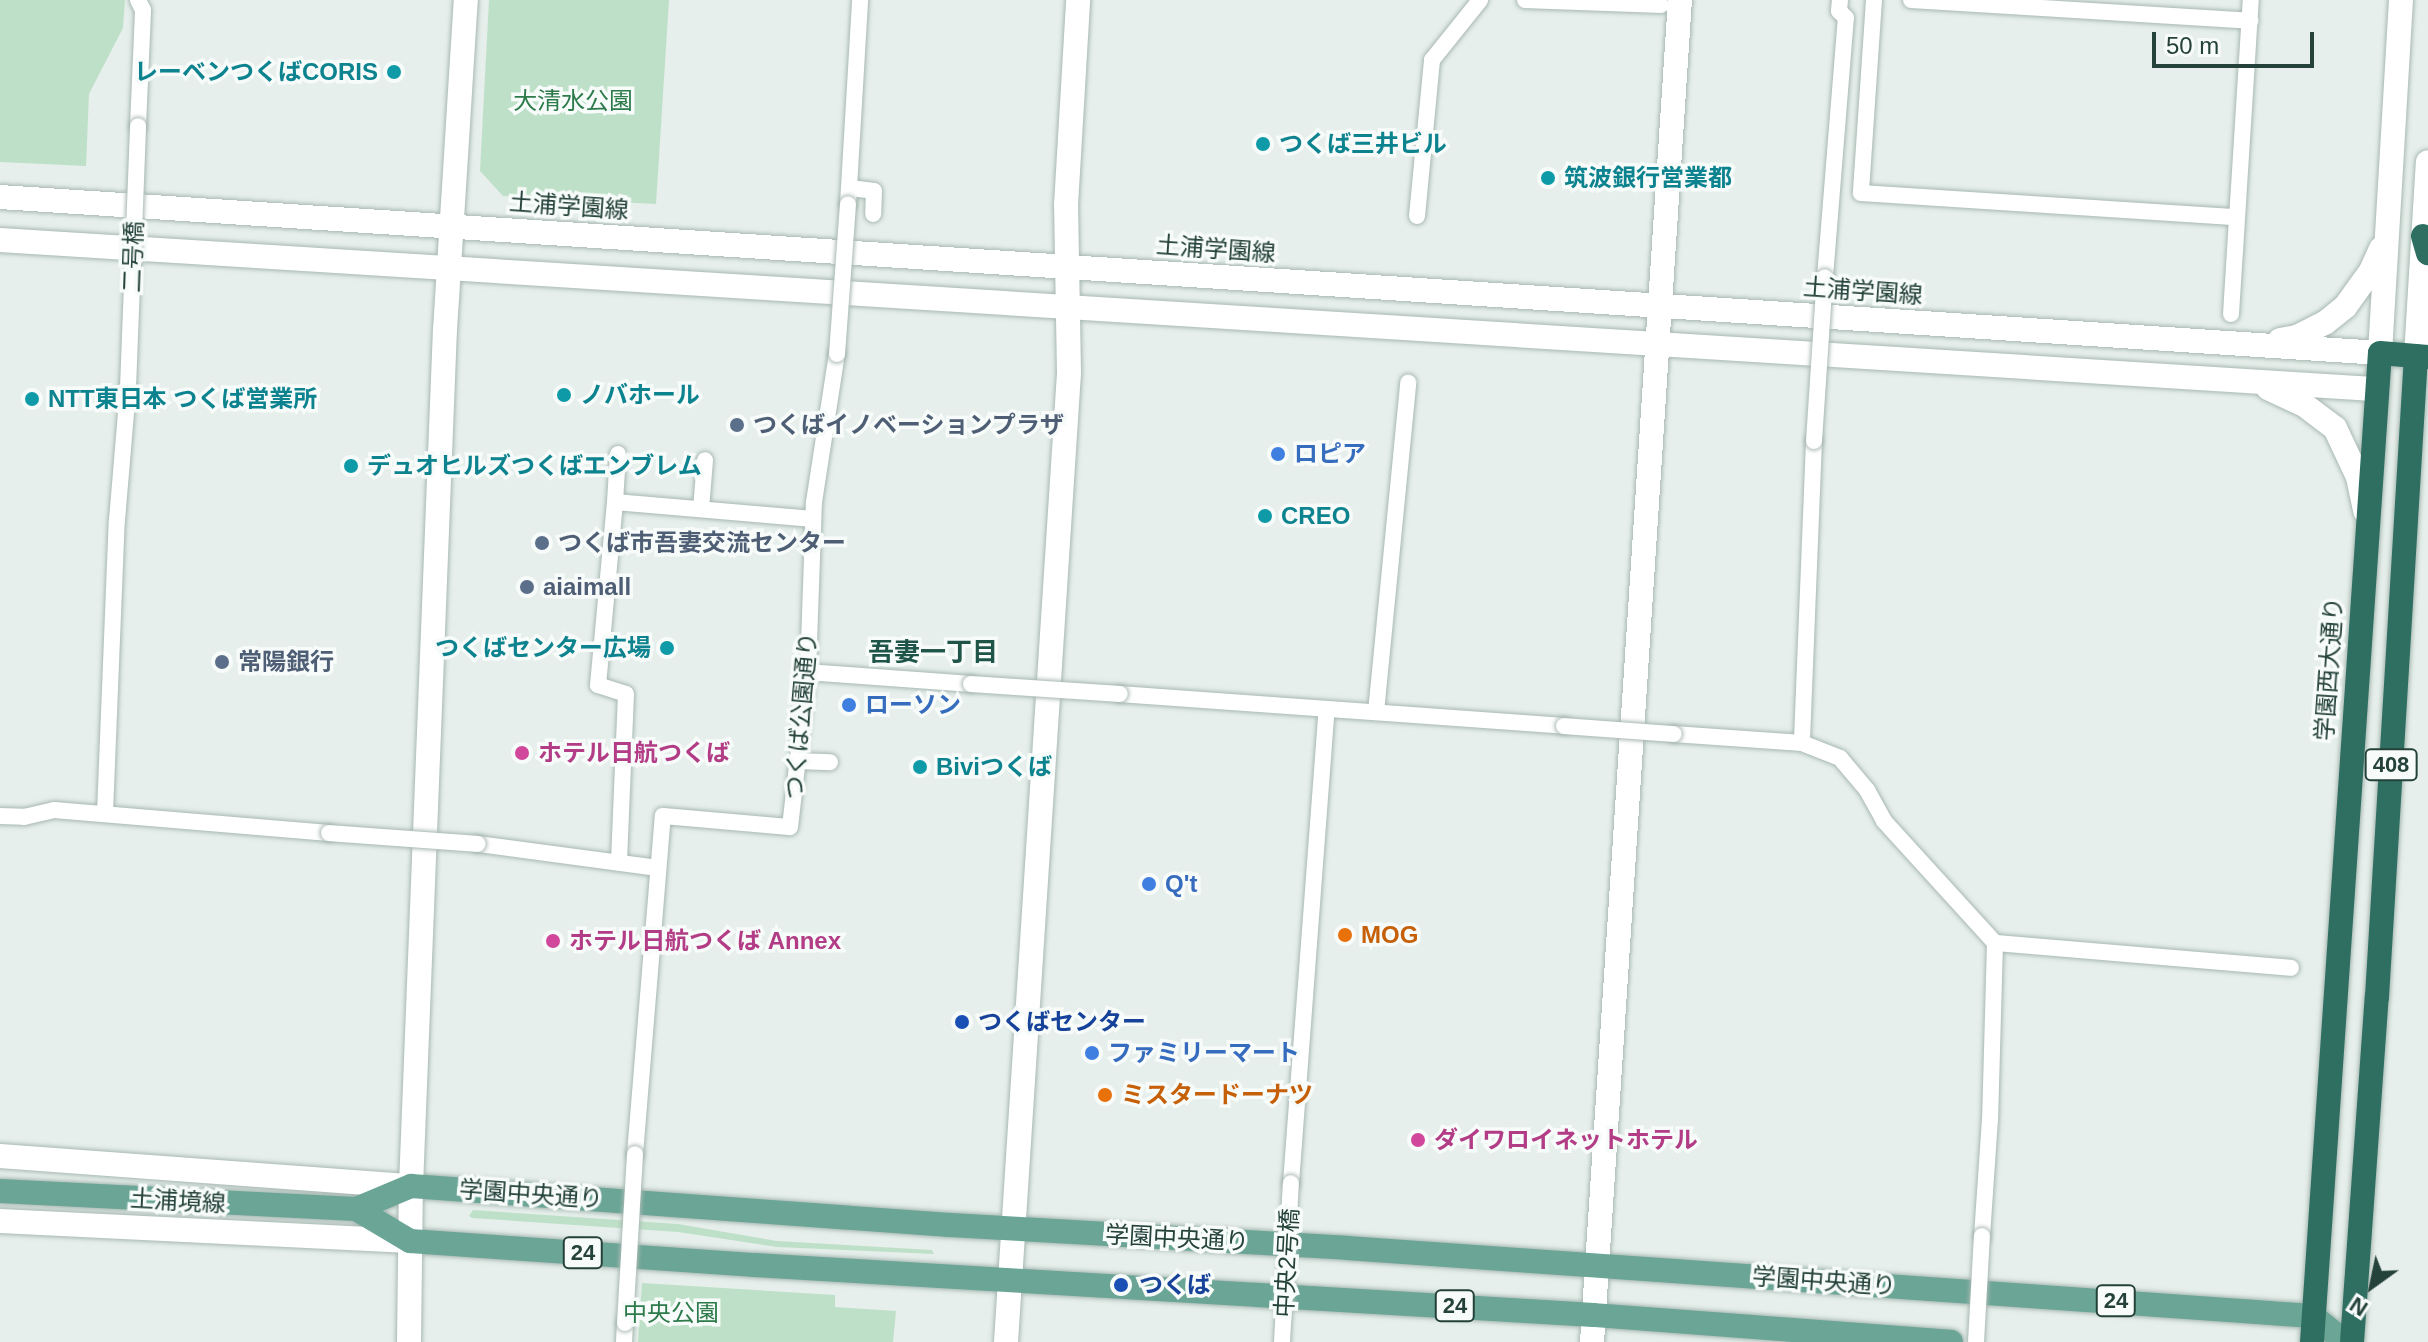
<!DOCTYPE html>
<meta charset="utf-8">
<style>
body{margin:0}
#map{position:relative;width:2428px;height:1342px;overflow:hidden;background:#e6efeb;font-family:Helvetica,"Noto Sans JP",sans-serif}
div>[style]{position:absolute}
.green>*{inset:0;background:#bfe0c8}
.roads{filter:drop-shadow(0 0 2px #a8b8b2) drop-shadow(0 0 2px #a8b8b2)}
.street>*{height:16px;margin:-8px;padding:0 8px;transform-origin:8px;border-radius:8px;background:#fff}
.secondary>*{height:24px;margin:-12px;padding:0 12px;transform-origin:12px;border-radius:12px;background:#fff}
.primary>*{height:24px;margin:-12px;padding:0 12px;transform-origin:12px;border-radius:12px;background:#6aa596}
.highway>*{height:24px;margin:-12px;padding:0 12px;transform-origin:12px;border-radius:12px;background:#2f6f62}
.bridges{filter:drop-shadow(0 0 2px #a8b8b2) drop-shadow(0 0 2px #a8b8b2)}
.street-bridge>*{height:16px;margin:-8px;padding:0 8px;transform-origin:8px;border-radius:8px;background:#fff}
.dots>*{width:22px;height:22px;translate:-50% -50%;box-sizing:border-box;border:4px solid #f7fbf9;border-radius:50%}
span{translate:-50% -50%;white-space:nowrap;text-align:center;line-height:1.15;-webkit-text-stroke:7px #f7fbf9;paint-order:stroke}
.shield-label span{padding:2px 6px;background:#f7fbf9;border:2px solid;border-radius:6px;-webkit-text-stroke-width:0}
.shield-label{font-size:22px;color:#24423a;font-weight:700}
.culture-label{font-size:24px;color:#0d838f;font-weight:700}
.right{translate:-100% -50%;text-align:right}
.left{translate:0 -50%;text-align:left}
.park-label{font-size:24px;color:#2d7a4b}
.street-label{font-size:24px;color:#24423a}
.service-label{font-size:24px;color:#4e5e75;font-weight:700}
.shop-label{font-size:24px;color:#366cbe;font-weight:700}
.hotel-label{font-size:24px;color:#b23c85;font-weight:700}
.food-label{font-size:24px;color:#c56008;font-weight:700}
.transit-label{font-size:24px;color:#164399;font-weight:700}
.neighbourhood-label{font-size:26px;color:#1f5548;font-weight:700}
.north{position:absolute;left:2332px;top:1246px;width:80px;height:80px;-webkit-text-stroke:6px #f7fbf9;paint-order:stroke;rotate:213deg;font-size:22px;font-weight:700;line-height:32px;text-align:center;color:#24423a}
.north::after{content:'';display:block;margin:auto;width:28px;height:36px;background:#24423a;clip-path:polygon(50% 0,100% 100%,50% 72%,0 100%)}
.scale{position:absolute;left:2152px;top:32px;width:162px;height:36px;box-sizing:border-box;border:4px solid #24423a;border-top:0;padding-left:10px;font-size:24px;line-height:28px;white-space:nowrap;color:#24423a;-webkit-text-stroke:6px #f7fbf9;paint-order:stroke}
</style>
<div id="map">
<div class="green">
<i style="clip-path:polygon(0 0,125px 0,123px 28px,89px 94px,86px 166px,0 162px)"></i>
<i style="clip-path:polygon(489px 0,669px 0,656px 204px,503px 196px,480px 171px)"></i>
<i style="clip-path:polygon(473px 1210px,678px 1224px,777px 1241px,932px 1250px,934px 1254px,777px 1247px,678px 1232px,472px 1218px,469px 1216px)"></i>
<i style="clip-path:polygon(642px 1283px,835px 1295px,835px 1307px,896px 1311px,893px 1342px,638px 1342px)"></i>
</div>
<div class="roads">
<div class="street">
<i style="left:1525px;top:0;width:136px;rotate:2.1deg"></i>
<i style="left:1874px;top:0;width:193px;rotate:93.9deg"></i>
<i style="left:1861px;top:193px;width:376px;rotate:3.7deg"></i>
<i style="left:1911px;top:0;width:340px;rotate:3.5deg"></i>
<i style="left:138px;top:126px;width:116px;rotate:-87.5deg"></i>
<i style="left:143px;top:10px;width:11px;rotate:-117deg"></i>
<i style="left:850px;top:188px;width:24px;rotate:7deg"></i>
<i style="left:874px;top:191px;width:23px;rotate:92deg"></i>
<i style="left:848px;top:204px;width:204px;rotate:-86.6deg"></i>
<i style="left:1417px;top:216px;width:157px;rotate:-84.5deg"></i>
<i style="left:1432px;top:60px;width:77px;rotate:-51.3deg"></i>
<i style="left:1825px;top:277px;width:260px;rotate:-85.4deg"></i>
<i style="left:1846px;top:18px;width:10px;rotate:-135deg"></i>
<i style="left:1839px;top:11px;width:11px;rotate:-85deg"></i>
<i style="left:2231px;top:314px;width:315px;rotate:-86.4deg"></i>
<i style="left:1814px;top:441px;width:302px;rotate:92.3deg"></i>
<i style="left:1802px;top:743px;width:41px;rotate:21.5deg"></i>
<i style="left:1840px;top:758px;width:42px;rotate:49.8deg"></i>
<i style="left:1867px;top:790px;width:35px;rotate:61deg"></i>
<i style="left:1884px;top:821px;width:165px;rotate:47.7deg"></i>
<i style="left:1995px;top:943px;width:176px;rotate:91.6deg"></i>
<i style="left:1990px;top:1119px;width:117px;rotate:93.9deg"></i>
<i style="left:618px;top:454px;width:48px;rotate:93.6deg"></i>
<i style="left:615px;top:502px;width:199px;rotate:4.9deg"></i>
<i style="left:615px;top:502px;width:184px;rotate:95.3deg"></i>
<i style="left:598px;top:685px;width:29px;rotate:18deg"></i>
<i style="left:626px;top:694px;width:169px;rotate:92.4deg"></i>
<i style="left:701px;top:509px;width:49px;rotate:-85.3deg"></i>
<i style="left:808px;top:672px;width:163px;rotate:4.2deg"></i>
<i style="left:1120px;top:694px;width:445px;rotate:4.1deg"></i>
<i style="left:1376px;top:712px;width:331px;rotate:-84.4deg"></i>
<i style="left:1674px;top:734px;width:128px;rotate:4deg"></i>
<i style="left:798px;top:761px;width:32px;rotate:2deg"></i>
<i style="left:105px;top:813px;width:293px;rotate:-87.7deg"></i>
<i style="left:117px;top:520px;width:132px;rotate:-85.2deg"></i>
<i style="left:0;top:816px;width:24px;rotate:2deg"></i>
<i style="left:24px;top:817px;width:31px;rotate:-13deg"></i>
<i style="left:54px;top:810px;width:276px;rotate:4.8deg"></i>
<i style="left:478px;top:844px;width:181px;rotate:7.6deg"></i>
<i style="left:1995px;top:943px;width:297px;rotate:4.8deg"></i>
<i style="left:635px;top:1154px;width:339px;rotate:-85.3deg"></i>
<i style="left:663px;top:816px;width:127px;rotate:5deg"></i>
<i style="left:790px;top:827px;width:156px;rotate:-83.4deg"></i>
<i style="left:808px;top:672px;width:170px;rotate:-88deg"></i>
<i style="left:814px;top:502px;width:150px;rotate:-81.2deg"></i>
<i style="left:1291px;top:1183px;width:475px;rotate:-85.7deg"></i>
<i style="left:624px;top:1342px;width:19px;rotate:-87deg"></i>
</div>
<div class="secondary">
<i style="left:0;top:197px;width:2385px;rotate:3.75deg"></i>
<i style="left:2380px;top:353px;width:354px;rotate:-86.6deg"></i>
<i style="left:0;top:240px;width:2382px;rotate:3.59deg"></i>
<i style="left:2280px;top:340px;width:17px;rotate:-10deg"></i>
<i style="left:2297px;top:337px;width:31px;rotate:-27deg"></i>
<i style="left:2325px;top:323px;width:26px;rotate:-39deg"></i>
<i style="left:2345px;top:307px;width:44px;rotate:-54.2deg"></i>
<i style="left:2371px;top:271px;width:24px;rotate:-66deg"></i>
<i style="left:2416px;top:356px;width:194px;rotate:-86.5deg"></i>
<i style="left:2268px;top:388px;width:38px;rotate:25deg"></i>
<i style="left:2303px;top:404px;width:40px;rotate:37deg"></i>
<i style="left:2335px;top:428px;width:54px;rotate:64.9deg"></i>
<i style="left:2358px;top:477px;width:35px;rotate:78deg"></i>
<i style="left:0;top:1156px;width:412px;rotate:4.2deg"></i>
<i style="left:0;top:1221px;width:410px;rotate:2.8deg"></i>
<i style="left:409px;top:1342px;width:156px;rotate:-89.3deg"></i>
<i style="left:411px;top:1186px;width:857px;rotate:-87.73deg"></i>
<i style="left:445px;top:330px;width:331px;rotate:-86.4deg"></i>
<i style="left:1006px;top:1342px;width:971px;rotate:-86.28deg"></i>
<i style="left:1069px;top:373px;width:168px;rotate:-91deg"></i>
<i style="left:1066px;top:205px;width:205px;rotate:-86.6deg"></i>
<i style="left:1592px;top:1342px;width:1345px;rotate:-86.25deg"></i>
</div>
<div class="primary">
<i style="left:0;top:1191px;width:356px;rotate:2.9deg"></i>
<i style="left:356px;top:1209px;width:60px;rotate:-22.7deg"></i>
<i style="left:411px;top:1186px;width:540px;rotate:4.14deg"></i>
<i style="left:950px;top:1225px;width:398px;rotate:3.3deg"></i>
<i style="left:1347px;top:1248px;width:968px;rotate:4.03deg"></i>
<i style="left:2313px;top:1316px;width:41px;rotate:39.1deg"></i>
<i style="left:356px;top:1209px;width:63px;rotate:30.7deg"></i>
<i style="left:410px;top:1241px;width:346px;rotate:4deg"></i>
<i style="left:755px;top:1265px;width:840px;rotate:3.41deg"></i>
<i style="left:1594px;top:1315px;width:358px;rotate:4.3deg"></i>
</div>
<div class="highway">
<i style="left:2423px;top:236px;width:18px;rotate:74deg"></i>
<i style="left:2312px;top:1342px;width:991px;rotate:-86.07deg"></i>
<i style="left:2380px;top:353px;width:48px;rotate:4.8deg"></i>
<i style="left:2352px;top:1342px;width:346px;rotate:-85.9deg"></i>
<i style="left:2377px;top:997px;width:642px;rotate:-86.52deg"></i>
</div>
</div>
<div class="bridges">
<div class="street-bridge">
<i style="left:837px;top:354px;width:150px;rotate:-85.8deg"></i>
<i style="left:128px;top:388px;width:262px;rotate:-87.8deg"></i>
<i style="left:1814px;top:441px;width:164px;rotate:-86.2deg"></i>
<i style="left:971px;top:684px;width:149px;rotate:3.8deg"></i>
<i style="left:1564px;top:726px;width:110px;rotate:4.2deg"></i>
<i style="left:329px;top:833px;width:149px;rotate:4.2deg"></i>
<i style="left:625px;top:1323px;width:169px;rotate:-86.6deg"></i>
<i style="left:1282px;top:1342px;width:159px;rotate:-86.8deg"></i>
<i style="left:1976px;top:1342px;width:106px;rotate:-86.8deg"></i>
</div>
</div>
<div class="dots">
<i style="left:394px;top:72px;background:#0f9aa8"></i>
<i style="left:1263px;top:144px;background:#0f9aa8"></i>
<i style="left:1548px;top:178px;background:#0f9aa8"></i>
<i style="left:564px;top:395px;background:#0f9aa8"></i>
<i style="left:32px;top:399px;background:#0f9aa8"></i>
<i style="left:737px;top:425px;background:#5c6f8a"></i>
<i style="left:1278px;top:454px;background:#3f7fe0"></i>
<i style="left:351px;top:466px;background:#0f9aa8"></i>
<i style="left:1265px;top:516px;background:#0f9aa8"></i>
<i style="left:542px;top:543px;background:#5c6f8a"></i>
<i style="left:527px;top:587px;background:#5c6f8a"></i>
<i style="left:667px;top:648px;background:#0f9aa8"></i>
<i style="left:222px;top:662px;background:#5c6f8a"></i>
<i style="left:849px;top:705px;background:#3f7fe0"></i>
<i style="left:522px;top:753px;background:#d1479c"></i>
<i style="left:920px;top:767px;background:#0f9aa8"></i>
<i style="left:1149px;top:884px;background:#3f7fe0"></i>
<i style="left:1345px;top:935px;background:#e8710a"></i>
<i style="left:553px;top:941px;background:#d1479c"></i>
<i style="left:962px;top:1022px;background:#1a4fb4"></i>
<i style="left:1092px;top:1053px;background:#3f7fe0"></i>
<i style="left:1105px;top:1095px;background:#e8710a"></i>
<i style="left:1418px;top:1140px;background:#d1479c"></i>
<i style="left:1121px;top:1285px;background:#1a4fb4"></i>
</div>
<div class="shield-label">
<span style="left:2391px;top:765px">408</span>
<span style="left:583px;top:1253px">24</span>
<span style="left:2116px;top:1301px">24</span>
<span style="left:1455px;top:1306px">24</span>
</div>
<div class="culture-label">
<span class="right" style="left:378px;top:72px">レーベンつくばCORIS</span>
<span class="left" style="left:1279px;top:144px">つくば三井ビル</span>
<span class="left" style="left:1564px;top:178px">筑波銀行営業都</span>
<span class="left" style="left:580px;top:395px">ノバホール</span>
<span class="left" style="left:48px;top:399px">NTT東日本 つくば営業所</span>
<span class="left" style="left:367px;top:466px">デュオヒルズつくばエンブレム</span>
<span class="left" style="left:1281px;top:516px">CREO</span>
<span class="right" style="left:651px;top:648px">つくばセンター広場</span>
<span class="left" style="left:936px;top:767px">Biviつくば</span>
</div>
<div class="park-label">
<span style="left:573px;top:101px">大清水公園</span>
<span style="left:671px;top:1313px">中央公園</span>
</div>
<div class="street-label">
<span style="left:569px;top:206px;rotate:4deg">土浦学園線</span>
<span style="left:1216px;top:249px;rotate:4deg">土浦学園線</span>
<span style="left:133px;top:257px;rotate:-88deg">二号橋</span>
<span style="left:1863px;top:291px;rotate:4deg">土浦学園線</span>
<span style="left:2329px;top:669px;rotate:-86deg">学園西大通り</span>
<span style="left:801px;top:716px;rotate:-85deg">つくば公園通り</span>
<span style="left:531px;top:1194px;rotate:4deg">学園中央通り</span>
<span style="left:178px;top:1201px;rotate:3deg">土浦境線</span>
<span style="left:1177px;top:1238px;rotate:3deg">学園中央通り</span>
<span style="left:1287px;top:1263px;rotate:-87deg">中央2号橋</span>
<span style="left:1824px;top:1281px;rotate:4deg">学園中央通り</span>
</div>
<div class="service-label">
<span class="left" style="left:753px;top:425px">つくばイノベーションプラザ</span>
<span class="left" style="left:558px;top:543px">つくば市吾妻交流センター</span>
<span class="left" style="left:543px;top:587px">aiaimall</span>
<span class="left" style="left:238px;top:662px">常陽銀行</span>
</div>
<div class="shop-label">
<span class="left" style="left:1294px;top:454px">ロピア</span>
<span class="left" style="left:865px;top:705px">ローソン</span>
<span class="left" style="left:1165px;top:884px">Q't</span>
<span class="left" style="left:1108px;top:1053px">ファミリーマート</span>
</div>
<div class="hotel-label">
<span class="left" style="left:538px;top:753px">ホテル日航つくば</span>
<span class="left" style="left:569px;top:941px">ホテル日航つくば Annex</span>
<span class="left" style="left:1434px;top:1140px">ダイワロイネットホテル</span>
</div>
<div class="food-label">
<span class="left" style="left:1361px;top:935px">MOG</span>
<span class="left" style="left:1121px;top:1095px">ミスタードーナツ</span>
</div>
<div class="transit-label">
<span class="left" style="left:978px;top:1022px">つくばセンター</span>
<span class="left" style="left:1139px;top:1285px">つくば</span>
</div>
<div class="neighbourhood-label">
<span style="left:933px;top:653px">吾妻一丁目</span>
</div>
<div class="north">N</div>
<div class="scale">50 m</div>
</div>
